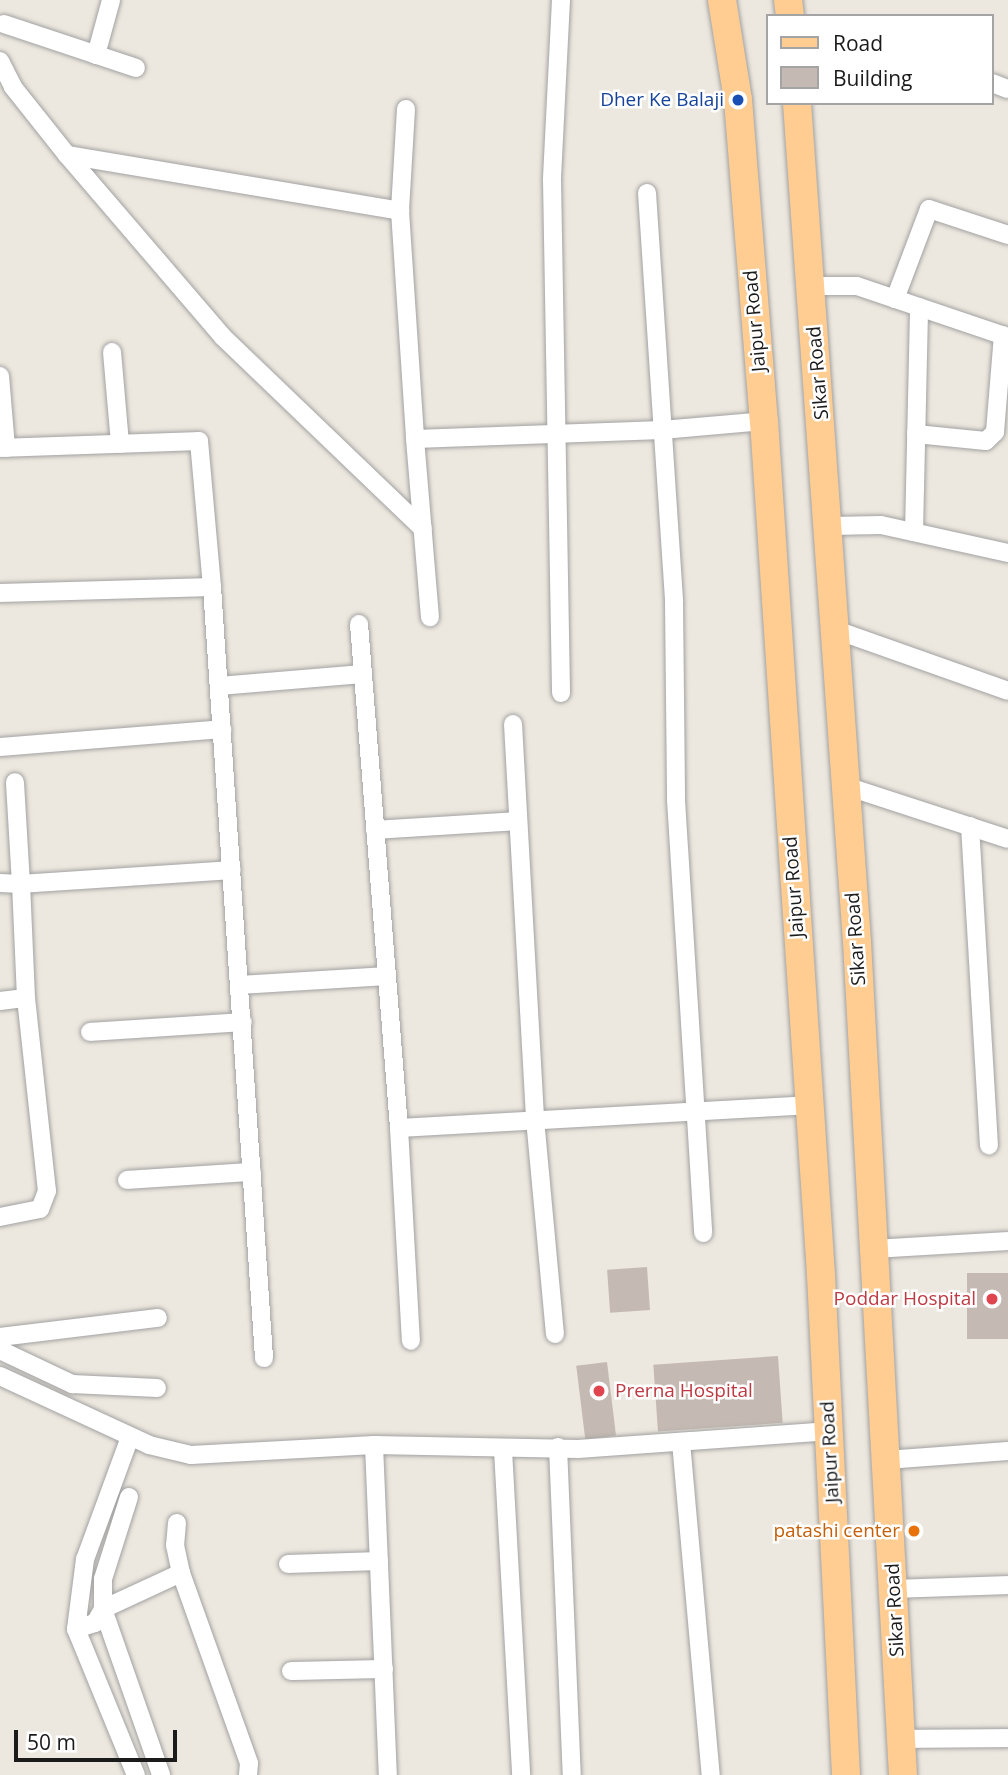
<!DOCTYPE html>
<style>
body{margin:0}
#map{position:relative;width:1008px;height:1775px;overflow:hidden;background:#ede8df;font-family:"Open Sans",sans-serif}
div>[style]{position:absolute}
.building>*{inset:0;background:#c5bab3;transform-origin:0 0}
.roads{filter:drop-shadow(0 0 2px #a2a2a2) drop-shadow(0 0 2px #a2a2a2)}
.street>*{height:18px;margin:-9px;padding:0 9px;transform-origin:9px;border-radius:9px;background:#fff}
.primary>*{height:28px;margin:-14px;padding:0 14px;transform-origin:14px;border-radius:14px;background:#ffcc92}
.dots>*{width:19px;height:19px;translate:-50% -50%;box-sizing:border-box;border:4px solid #fff;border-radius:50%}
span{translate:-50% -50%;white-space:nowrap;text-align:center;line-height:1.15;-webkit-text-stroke:5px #fff;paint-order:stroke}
.transit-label{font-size:19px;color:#164399}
.right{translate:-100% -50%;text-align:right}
.street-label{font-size:19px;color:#1b1b1b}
.health-label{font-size:19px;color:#be3a42}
.left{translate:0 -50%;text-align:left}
.food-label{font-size:19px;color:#c56008}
.legend{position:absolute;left:766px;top:14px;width:228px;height:91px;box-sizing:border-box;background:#fff;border:2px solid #a4a4a4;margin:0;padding:9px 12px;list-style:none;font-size:21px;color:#1b1b1b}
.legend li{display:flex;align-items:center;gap:14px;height:35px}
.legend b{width:35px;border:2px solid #a4a4a4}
.scale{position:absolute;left:14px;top:1730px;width:163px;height:32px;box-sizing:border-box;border:4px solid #1b1b1b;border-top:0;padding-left:9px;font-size:21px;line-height:24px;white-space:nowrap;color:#1b1b1b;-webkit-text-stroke:5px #fff;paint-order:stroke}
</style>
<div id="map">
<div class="building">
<i style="left:647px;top:1267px;width:43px;height:40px;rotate:86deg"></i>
<i style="left:1008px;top:1273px;width:66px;height:41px;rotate:90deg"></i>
<i style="left:778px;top:1356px;width:67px;height:125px;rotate:86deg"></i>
<i style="left:607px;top:1362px;width:74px;height:31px;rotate:83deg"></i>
</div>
<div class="roads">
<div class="street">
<i style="left:561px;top:0;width:180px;rotate:92.9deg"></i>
<i style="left:552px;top:180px;width:513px;rotate:88.99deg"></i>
<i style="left:4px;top:24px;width:139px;rotate:18.4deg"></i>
<i style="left:96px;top:55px;width:57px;rotate:-74.7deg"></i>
<i style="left:0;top:61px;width:29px;rotate:63deg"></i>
<i style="left:13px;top:87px;width:87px;rotate:51.5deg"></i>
<i style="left:67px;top:155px;width:338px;rotate:9.5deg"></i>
<i style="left:992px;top:83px;width:17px;rotate:21deg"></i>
<i style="left:406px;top:109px;width:102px;rotate:93.4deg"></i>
<i style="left:400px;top:211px;width:228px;rotate:86.2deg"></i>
<i style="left:415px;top:439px;width:247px;rotate:-2.1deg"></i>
<i style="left:662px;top:430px;width:102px;rotate:-5deg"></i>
<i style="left:67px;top:155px;width:240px;rotate:49.4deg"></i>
<i style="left:223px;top:337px;width:277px;rotate:43.8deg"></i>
<i style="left:647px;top:193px;width:410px;rotate:86.2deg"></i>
<i style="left:674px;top:602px;width:198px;rotate:89.4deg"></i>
<i style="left:676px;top:800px;width:434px;rotate:86.4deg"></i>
<i style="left:811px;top:286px;width:46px"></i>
<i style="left:857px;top:286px;width:159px;rotate:18.7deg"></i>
<i style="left:895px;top:299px;width:96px;rotate:-69.3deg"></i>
<i style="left:929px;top:209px;width:83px;rotate:18.2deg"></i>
<i style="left:112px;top:352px;width:92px;rotate:85deg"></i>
<i style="left:0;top:376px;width:72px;rotate:85.2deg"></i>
<i style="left:916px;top:434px;width:70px;rotate:5.7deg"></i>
<i style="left:986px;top:441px;width:13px;rotate:-45deg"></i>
<i style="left:995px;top:432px;width:97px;rotate:-85.3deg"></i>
<i style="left:415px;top:439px;width:179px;rotate:85.2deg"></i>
<i style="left:0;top:448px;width:199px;rotate:-2deg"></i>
<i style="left:199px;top:441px;width:147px;rotate:84.9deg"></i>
<i style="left:830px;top:526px;width:51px;rotate:-1.1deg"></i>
<i style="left:881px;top:525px;width:130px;rotate:12.4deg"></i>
<i style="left:914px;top:532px;width:225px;rotate:-88.7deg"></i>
<i style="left:0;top:593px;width:212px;rotate:-1.6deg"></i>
<i style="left:212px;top:587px;width:773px;rotate:86.14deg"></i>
<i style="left:359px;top:624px;width:506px;rotate:85.46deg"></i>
<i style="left:399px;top:1128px;width:213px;rotate:86.8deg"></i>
<i style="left:836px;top:630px;width:182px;rotate:19.5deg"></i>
<i style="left:219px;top:686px;width:144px;rotate:-4.8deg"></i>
<i style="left:513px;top:724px;width:396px;rotate:86.8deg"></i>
<i style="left:535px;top:1119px;width:216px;rotate:84.7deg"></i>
<i style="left:0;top:747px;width:223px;rotate:-4.6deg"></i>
<i style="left:846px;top:786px;width:170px;rotate:18.1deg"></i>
<i style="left:970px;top:826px;width:320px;rotate:86.6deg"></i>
<i style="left:375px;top:830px;width:143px;rotate:-3.6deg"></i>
<i style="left:0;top:883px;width:21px;rotate:3deg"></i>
<i style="left:21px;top:884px;width:102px;rotate:-93.4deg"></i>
<i style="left:240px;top:985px;width:147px;rotate:-3.5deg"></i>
<i style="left:26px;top:998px;width:114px;rotate:-92.5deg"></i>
<i style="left:21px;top:884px;width:211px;rotate:-3.8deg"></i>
<i style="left:0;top:1001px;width:26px;rotate:-7deg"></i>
<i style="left:26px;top:998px;width:194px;rotate:83.8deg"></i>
<i style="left:47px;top:1191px;width:19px;rotate:111deg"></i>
<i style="left:40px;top:1209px;width:41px;rotate:168.7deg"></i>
<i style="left:90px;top:1032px;width:153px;rotate:-3.7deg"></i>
<i style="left:399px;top:1128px;width:409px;rotate:-3.2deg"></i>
<i style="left:127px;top:1180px;width:125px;rotate:-3.7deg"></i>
<i style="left:874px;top:1249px;width:134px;rotate:-3.4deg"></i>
<i style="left:0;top:1337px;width:159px;rotate:-6.9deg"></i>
<i style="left:0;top:1350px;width:80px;rotate:25.3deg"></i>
<i style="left:72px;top:1384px;width:85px;rotate:2.7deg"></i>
<i style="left:0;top:1376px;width:164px;rotate:24.8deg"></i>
<i style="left:149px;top:1445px;width:43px;rotate:13.4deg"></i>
<i style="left:191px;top:1455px;width:183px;rotate:-3.1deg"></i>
<i style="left:374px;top:1445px;width:204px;rotate:1.1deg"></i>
<i style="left:578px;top:1449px;width:253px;rotate:-4.1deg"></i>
<i style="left:130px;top:1437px;width:130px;rotate:110.2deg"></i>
<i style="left:85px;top:1559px;width:71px;rotate:97.3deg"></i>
<i style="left:76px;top:1629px;width:158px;rotate:67.7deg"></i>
<i style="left:681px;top:1442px;width:334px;rotate:84.9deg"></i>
<i style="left:374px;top:1445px;width:330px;rotate:87.6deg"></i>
<i style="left:558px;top:1447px;width:328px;rotate:87.6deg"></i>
<i style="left:503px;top:1450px;width:325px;rotate:86.8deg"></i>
<i style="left:886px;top:1460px;width:122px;rotate:-4.2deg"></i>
<i style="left:129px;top:1497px;width:86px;rotate:107.6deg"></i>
<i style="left:103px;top:1579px;width:30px;rotate:90deg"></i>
<i style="left:103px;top:1609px;width:176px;rotate:70.7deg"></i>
<i style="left:177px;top:1523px;width:22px;rotate:95deg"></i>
<i style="left:175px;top:1545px;width:29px;rotate:78deg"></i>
<i style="left:181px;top:1573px;width:202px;rotate:70.3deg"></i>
<i style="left:249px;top:1763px;width:12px;rotate:95deg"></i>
<i style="left:288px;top:1564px;width:91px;rotate:-1.9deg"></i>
<i style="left:894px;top:1589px;width:114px;rotate:-2deg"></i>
<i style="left:76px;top:1629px;width:20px;rotate:-18deg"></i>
<i style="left:95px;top:1623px;width:16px;rotate:-60deg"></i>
<i style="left:103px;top:1609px;width:86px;rotate:-24.8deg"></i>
<i style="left:291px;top:1671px;width:93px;rotate:-1.2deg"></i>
<i style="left:901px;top:1739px;width:107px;rotate:-0.5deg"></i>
</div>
<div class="primary">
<i style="left:722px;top:0;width:101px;rotate:80.9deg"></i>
<i style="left:738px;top:100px;width:322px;rotate:85.4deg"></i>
<i style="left:764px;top:421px;width:856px;rotate:86.18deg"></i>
<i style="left:821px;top:1275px;width:501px;rotate:87.14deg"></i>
<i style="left:788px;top:0;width:16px;rotate:83deg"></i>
<i style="left:797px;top:103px;width:841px;rotate:85.91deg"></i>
<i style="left:857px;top:942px;width:834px;rotate:86.84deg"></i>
</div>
</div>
<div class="dots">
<i style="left:738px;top:100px;background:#1a4fb4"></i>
<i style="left:992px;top:1299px;background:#e0444e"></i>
<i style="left:599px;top:1391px;background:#e0444e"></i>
<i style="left:914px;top:1531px;background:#e8710a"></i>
</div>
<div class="transit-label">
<span class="right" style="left:724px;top:100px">Dher Ke Balaji</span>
</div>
<div class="street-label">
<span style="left:755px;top:321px;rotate:-95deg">Jaipur Road</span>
<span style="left:818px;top:373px;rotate:-95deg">Sikar Road</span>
<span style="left:794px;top:887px;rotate:-94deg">Jaipur Road</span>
<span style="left:856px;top:939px;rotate:-94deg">Sikar Road</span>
<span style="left:830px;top:1452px;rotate:-93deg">Jaipur Road</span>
<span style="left:895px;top:1610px;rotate:-93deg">Sikar Road</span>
</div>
<div class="health-label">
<span class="right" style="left:976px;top:1299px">Poddar Hospital</span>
<span class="left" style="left:615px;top:1391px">Prerna Hospital</span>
</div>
<div class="food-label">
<span class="right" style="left:900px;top:1531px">patashi center</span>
</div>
<ul class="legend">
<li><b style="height:9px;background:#ffcc92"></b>Road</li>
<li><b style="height:19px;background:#c5bab3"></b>Building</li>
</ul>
<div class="scale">50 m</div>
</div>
